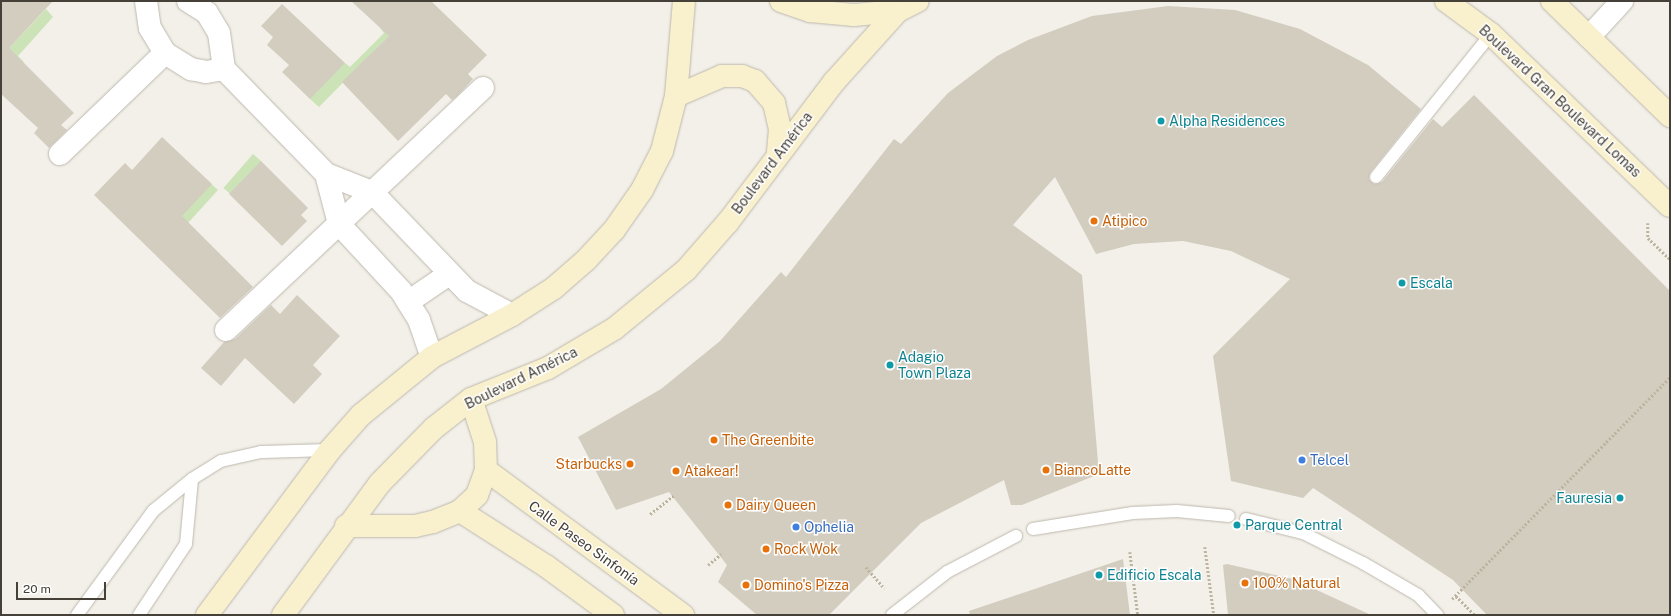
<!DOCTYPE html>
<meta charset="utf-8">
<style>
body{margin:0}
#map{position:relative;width:1671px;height:616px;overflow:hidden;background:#f3f0e9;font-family:"Public Sans",sans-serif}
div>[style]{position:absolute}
.green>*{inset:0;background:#cce2b7;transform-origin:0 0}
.building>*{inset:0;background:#d3cdc0}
.path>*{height:2.5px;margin-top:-1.25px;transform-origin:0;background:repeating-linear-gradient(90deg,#bdb4a0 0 2px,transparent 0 4px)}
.roads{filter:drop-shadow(0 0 1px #bdb8ad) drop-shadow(0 0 1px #bdb8ad)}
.lane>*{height:12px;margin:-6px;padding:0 6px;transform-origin:6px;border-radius:6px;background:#fff}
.street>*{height:22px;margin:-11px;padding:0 11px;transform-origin:11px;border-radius:11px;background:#fff}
.secondary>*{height:22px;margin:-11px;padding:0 11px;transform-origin:11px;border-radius:11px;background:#f9f0cd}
.dots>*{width:11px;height:11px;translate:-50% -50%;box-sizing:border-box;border:2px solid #fff;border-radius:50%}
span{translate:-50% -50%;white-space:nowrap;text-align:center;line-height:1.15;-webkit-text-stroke:3px #fff;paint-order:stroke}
.street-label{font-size:14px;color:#464138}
.culture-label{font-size:14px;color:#0d838f}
.left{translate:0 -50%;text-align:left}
.right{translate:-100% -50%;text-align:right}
.food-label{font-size:14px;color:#c56008}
.shop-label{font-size:14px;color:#366cbe}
.frame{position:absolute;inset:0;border:2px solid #464138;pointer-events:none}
.scale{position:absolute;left:16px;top:582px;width:90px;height:18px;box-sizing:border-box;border:2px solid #464138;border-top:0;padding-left:5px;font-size:12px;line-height:14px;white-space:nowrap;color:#464138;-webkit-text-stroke:3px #fff;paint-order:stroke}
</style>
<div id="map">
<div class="green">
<i style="clip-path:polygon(404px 1px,433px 3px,419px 17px,388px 37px,319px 107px,310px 99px,341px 60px,350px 67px,384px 33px,380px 28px)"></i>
<i style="clip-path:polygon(46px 9px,53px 17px,18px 56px,24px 62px,8px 79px,1px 94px,1px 45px,10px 47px)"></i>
<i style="left:253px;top:154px;width:11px;height:45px;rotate:41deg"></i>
<i style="clip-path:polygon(206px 179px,218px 190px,188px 223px,164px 225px)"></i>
</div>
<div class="building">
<i style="clip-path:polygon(1px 1px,53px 1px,9px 48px,74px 113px,61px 125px,67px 130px,49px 148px,34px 133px,38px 128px,1px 94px)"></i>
<i style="clip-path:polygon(351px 1px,431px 1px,487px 55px,468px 74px,473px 79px,457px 96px,452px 100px,446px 94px,398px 141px,342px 82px,389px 36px)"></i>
<i style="clip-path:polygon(282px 4px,345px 63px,310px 99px,282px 72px,289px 65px,267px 45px,273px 37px,261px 26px)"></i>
<i style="clip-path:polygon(1168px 6px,1235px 10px,1300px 29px,1368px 65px,1421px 109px,1370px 173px,1369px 179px,1374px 184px,1382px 182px,1433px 119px,1442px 127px,1474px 95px,1670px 291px,1670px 615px,1487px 615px,1453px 580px,1313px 488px,1303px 498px,1231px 481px,1213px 356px,1290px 279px,1231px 251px,1183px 241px,1134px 244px,1096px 254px,1055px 177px,1013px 225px,1082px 275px,1099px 474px,1022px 505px,1011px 505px,1004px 480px,921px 523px,829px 615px,757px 615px,718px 582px,727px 565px,669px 492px,616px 510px,578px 437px,661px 389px,720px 341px,781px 272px,786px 277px,894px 139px,901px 144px,948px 93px,997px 56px,1028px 40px,1092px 16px)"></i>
<i style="clip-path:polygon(162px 137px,212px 184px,182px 216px,253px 287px,220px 318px,94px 195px,125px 163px,132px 170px)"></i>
<i style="clip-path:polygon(261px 161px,308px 208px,301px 215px,307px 221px,282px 246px,229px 194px)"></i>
<i style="clip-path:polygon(297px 295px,340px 336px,313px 365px,322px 374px,294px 404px,245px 358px,221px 386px,201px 368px,224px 342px,235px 339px,271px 305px,280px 314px)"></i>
<i style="clip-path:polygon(1123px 559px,1130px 615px,970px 615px,969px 611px)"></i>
<i style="clip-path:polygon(1227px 564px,1293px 579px,1371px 615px,1228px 615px,1223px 565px)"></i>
</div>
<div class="path">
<i style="left:1648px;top:223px;width:15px;rotate:90deg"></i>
<i style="left:1648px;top:238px;width:30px;rotate:44deg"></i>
<i style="left:650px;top:514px;width:31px;rotate:-38deg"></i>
<i style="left:1205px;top:547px;width:69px;rotate:82.5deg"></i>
<i style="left:1130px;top:552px;width:64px;rotate:82.8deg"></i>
<i style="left:708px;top:565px;width:17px;rotate:-40deg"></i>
<i style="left:866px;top:567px;width:28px;rotate:49deg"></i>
<i style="left:1456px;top:596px;width:27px;rotate:45deg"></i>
<i style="left:1452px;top:599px;width:311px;rotate:-45.5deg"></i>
</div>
<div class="roads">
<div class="lane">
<i style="left:1376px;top:177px;width:184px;rotate:-51.2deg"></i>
<i style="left:1246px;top:519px;width:59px;rotate:13.8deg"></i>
<i style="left:1303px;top:533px;width:67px;rotate:26.6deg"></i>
<i style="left:1363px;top:563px;width:64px;rotate:30.2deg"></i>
<i style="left:1418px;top:595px;width:28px;rotate:46deg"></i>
<i style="left:1033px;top:529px;width:101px;rotate:-9.1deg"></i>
<i style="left:1133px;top:513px;width:44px;rotate:-2.6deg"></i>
<i style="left:1177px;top:511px;width:52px;rotate:5.5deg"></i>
<i style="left:77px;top:615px;width:129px;rotate:-53.8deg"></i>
<i style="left:153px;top:511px;width:50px;rotate:-39.4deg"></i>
<i style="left:192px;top:479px;width:34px;rotate:-32deg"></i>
<i style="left:221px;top:461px;width:41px;rotate:-12.7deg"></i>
<i style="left:261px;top:452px;width:69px;rotate:-1.7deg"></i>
<i style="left:139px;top:615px;width:85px;rotate:-56.5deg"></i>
<i style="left:186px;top:544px;width:65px;rotate:-84.7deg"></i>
<i style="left:892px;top:615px;width:70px;rotate:-38deg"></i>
<i style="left:947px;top:572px;width:78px;rotate:-27.6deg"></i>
</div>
<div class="street">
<i style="left:146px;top:1px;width:27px;rotate:82deg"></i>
<i style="left:150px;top:28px;width:29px;rotate:59deg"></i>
<i style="left:165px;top:53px;width:31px;rotate:32deg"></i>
<i style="left:191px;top:69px;width:15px;rotate:11deg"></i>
<i style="left:206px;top:72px;width:18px;rotate:-9deg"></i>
<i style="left:188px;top:1px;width:22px;rotate:32deg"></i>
<i style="left:207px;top:13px;width:23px;rotate:59deg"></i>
<i style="left:219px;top:33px;width:36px;rotate:82deg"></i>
<i style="left:224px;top:69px;width:146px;rotate:45.8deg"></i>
<i style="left:326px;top:174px;width:49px;rotate:21.4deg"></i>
<i style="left:372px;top:192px;width:137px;rotate:46.2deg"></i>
<i style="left:467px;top:291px;width:51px;rotate:28.1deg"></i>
<i style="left:1589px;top:37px;width:49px;rotate:-47.5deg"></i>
<i style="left:60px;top:154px;width:146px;rotate:-43.9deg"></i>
<i style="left:326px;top:174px;width:52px;rotate:75.4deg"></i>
<i style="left:339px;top:224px;width:91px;rotate:47.2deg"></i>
<i style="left:401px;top:291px;width:34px;rotate:58deg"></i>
<i style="left:419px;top:320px;width:39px;rotate:71deg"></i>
<i style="left:408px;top:302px;width:50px;rotate:-34.3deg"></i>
<i style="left:226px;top:330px;width:353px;rotate:-43.3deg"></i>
</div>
<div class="secondary">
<i style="left:781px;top:1px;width:31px;rotate:19deg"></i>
<i style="left:810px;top:11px;width:44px;rotate:5.2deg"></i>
<i style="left:854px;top:15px;width:44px;rotate:-5.2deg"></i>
<i style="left:898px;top:11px;width:22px;rotate:-27deg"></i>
<i style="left:1446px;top:1px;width:56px;rotate:36.3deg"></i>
<i style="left:1491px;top:34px;width:248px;rotate:43.9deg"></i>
<i style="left:1552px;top:1px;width:165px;rotate:44.3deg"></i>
<i style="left:676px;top:96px;width:50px;rotate:-23.5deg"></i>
<i style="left:722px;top:76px;width:20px"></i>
<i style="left:742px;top:76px;width:14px;rotate:21deg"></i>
<i style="left:755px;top:81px;width:29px;rotate:49deg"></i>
<i style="left:774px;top:103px;width:27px;rotate:77deg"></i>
<i style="left:780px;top:129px;width:24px;rotate:95deg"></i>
<i style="left:486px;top:470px;width:245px;rotate:36.4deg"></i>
<i style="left:460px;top:511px;width:102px;rotate:32.6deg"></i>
<i style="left:546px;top:566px;width:83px;rotate:36.2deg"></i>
<i style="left:346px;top:526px;width:69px"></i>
<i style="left:415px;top:526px;width:18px;rotate:-13deg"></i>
<i style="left:433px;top:522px;width:29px;rotate:-22deg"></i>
<i style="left:460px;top:511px;width:23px;rotate:-43deg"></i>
<i style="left:477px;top:495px;width:27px;rotate:-70deg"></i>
<i style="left:486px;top:470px;width:28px;rotate:-92deg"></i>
<i style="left:485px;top:442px;width:45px;rotate:-108deg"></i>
<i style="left:207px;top:615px;width:206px;rotate:-53.3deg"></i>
<i style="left:330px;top:450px;width:47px;rotate:-48.5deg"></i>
<i style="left:361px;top:415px;width:92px;rotate:-39.2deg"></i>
<i style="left:432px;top:357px;width:90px;rotate:-27.7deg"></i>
<i style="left:512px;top:315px;width:50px;rotate:-32.7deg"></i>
<i style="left:554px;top:288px;width:43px;rotate:-41.2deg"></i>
<i style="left:586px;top:260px;width:41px;rotate:-47deg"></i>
<i style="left:614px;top:230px;width:49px;rotate:-55deg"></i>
<i style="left:642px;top:190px;width:44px;rotate:-62.9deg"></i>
<i style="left:662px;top:151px;width:57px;rotate:-75.7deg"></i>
<i style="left:676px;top:96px;width:95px;rotate:-85.2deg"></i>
<i style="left:283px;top:615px;width:164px;rotate:-53.7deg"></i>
<i style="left:380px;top:483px;width:77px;rotate:-45.5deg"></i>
<i style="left:434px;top:428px;width:47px;rotate:-38.1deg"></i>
<i style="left:471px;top:399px;width:83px;rotate:-21.9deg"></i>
<i style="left:548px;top:368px;width:77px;rotate:-30.6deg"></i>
<i style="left:614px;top:329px;width:93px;rotate:-39.3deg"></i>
<i style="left:686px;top:270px;width:64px;rotate:-48.8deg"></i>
<i style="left:728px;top:222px;width:176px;rotate:-52.9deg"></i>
<i style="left:834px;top:82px;width:96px;rotate:-48deg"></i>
</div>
</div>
<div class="dots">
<i style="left:1161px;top:121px;background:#0f9aa8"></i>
<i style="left:1094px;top:221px;background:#e8710a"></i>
<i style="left:1402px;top:283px;background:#0f9aa8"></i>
<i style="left:890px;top:365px;background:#0f9aa8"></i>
<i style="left:714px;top:440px;background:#e8710a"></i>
<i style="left:1302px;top:460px;background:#3f7fe0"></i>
<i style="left:630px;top:464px;background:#e8710a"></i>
<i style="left:1046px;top:470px;background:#e8710a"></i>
<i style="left:676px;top:471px;background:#e8710a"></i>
<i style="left:1620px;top:498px;background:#0f9aa8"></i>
<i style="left:728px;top:505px;background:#e8710a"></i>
<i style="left:1237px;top:525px;background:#0f9aa8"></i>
<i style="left:796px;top:527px;background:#3f7fe0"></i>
<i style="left:766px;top:549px;background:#e8710a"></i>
<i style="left:1099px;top:575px;background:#0f9aa8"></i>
<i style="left:1245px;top:583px;background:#e8710a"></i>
<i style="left:746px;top:585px;background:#e8710a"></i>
</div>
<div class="street-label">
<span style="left:1560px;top:101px;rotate:43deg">Boulevard Gran Boulevard Lomas</span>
<span style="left:772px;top:163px;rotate:-53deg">Boulevard América</span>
<span style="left:521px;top:378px;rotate:-26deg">Boulevard América</span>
<span style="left:584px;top:543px;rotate:36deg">Calle Paseo Sinfonía</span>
</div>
<div class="culture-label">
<span class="left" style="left:1169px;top:121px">Alpha Residences</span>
<span class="left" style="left:1410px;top:283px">Escala</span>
<span class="left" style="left:898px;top:365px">Adagio<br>Town Plaza</span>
<span class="right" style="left:1612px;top:498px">Fauresia</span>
<span class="left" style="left:1245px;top:525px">Parque Central</span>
<span class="left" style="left:1107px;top:575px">Edificio Escala</span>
</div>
<div class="food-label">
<span class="left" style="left:1102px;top:221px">Atipico</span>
<span class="left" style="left:722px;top:440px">The Greenbite</span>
<span class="right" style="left:622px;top:464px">Starbucks</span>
<span class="left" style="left:1054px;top:470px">BiancoLatte</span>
<span class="left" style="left:684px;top:471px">Atakear!</span>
<span class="left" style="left:736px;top:505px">Dairy Queen</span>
<span class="left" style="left:774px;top:549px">Rock Wok</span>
<span class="left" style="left:1253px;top:583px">100% Natural</span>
<span class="left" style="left:754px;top:585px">Domino's Pizza</span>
</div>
<div class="shop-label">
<span class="left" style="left:1310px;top:460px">Telcel</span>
<span class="left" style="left:804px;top:527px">Ophelia</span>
</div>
<div class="frame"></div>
<div class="scale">20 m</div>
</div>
